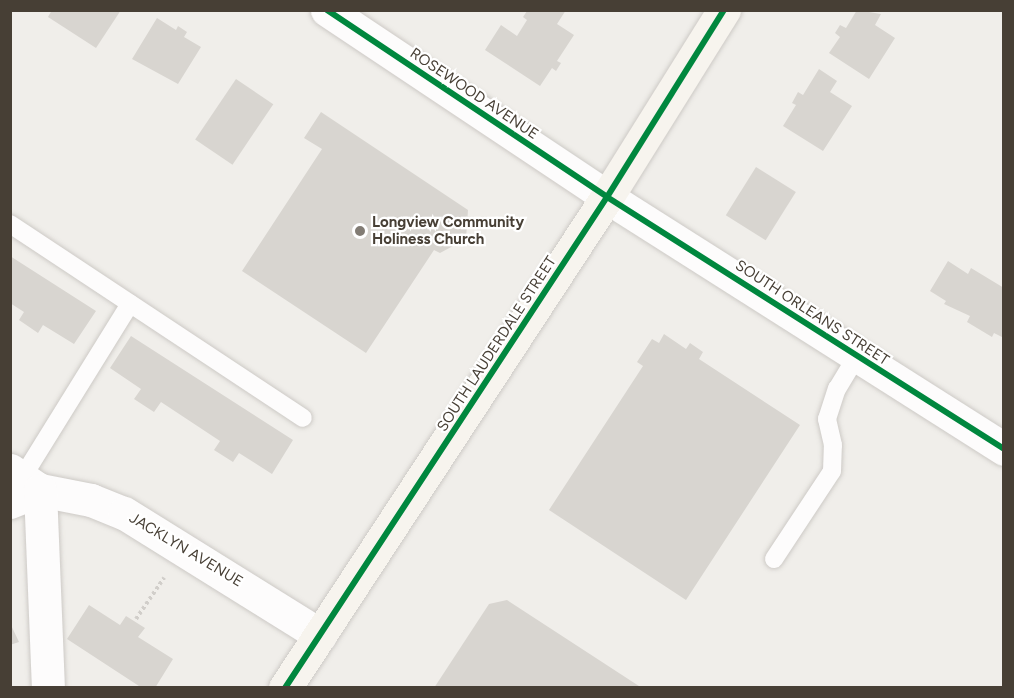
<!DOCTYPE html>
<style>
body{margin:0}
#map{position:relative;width:1014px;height:698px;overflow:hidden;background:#f0eeea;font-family:Figtree,sans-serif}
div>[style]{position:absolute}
.building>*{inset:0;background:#d8d5d0;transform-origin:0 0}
.path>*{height:4px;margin-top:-2px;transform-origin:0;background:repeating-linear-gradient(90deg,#d1ceca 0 3px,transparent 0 6px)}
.roads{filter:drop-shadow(0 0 2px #cdcac6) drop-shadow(0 0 2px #cdcac6)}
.lane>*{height:18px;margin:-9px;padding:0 9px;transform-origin:9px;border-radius:9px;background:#fdfcfc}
.street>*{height:33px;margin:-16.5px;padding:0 16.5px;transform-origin:16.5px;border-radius:16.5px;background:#fdfcfc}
.secondary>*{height:33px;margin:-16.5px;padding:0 16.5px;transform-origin:16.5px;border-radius:16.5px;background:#f7f4ee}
.cycleway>*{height:6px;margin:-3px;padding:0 3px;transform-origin:3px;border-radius:3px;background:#00873e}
.dots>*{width:16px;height:16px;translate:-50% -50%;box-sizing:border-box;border:3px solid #fff;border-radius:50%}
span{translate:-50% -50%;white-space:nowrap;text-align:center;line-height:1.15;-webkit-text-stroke:4.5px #fff;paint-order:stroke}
.street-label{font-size:15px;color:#473f35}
.poi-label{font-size:15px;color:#473f35;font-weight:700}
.left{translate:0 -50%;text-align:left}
.frame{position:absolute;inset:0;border:12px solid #473f35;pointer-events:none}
</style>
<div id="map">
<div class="building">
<i style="clip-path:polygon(52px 10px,121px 10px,96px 48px,48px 17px)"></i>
<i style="clip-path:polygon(533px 10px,566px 10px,557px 24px,574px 35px,557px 61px,561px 63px,556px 71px,552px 68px,540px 86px,485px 50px,501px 25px,517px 36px,527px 20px,523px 17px,527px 11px)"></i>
<i style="clip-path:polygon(857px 10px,881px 14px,875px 25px,895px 38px,869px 79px,829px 53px,840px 37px,835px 33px,840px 25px,846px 28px)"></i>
<i style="clip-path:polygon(157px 18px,176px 30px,178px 26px,187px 32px,184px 37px,201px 47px,178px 84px,132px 59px)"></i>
<i style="clip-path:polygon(819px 69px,837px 81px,830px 92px,852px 106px,823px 151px,783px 126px,796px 105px,792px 103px,798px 92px,803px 95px)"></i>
<i style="left:236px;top:79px;width:45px;height:73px;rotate:34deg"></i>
<i style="clip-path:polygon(321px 112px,468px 210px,466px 239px,440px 253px,434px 250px,366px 353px,242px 271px,322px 149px,304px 138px)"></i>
<i style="left:756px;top:167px;width:47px;height:57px;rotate:32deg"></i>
<i style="clip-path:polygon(10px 256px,96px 311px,74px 344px,43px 325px,38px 333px,19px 320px,24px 312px,10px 303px)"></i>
<i style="clip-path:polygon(948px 261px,968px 274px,971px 268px,1004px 288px,1004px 338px,994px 333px,992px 337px,967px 322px,970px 316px,944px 304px,946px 301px,930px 291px)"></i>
<i style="clip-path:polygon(664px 334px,686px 349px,690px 343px,703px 352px,699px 359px,800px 425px,686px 600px,549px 510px,643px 366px,637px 362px,652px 339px,659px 343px)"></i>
<i style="clip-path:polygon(131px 336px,293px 440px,272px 474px,239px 453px,233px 462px,214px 450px,220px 441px,161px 402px,154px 412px,134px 399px,141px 389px,110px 368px)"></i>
<i style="clip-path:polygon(507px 600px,642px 688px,434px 688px,489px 604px)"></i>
<i style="clip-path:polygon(89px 605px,120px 625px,126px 616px,145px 628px,138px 637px,173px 659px,155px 688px,142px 688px,67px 639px)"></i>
<i style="clip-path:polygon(10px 623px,19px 642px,10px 645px)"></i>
</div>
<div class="path">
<i style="left:136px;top:619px;width:50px;rotate:-55.7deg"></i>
</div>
<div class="roads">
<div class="lane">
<i style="left:10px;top:224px;width:351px;rotate:33.5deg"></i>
<i style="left:22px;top:478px;width:205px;rotate:-58.2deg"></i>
<i style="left:774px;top:559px;width:105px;rotate:-56.6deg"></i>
<i style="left:832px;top:471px;width:26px;rotate:-88deg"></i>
<i style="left:833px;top:445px;width:27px;rotate:-103deg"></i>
<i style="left:827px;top:419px;width:32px;rotate:-72deg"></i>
<i style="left:837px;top:389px;width:39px;rotate:-59deg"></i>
</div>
<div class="street">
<i style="left:327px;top:10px;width:337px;rotate:33.7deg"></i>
<i style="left:607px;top:197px;width:470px;rotate:32.4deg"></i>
<i style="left:10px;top:470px;width:36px;rotate:34deg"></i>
<i style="left:40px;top:490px;width:52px;rotate:11.1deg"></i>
<i style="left:91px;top:500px;width:35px;rotate:22deg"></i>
<i style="left:124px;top:513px;width:231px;rotate:31.9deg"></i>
<i style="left:10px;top:502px;width:32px;rotate:-22deg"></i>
<i style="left:40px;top:490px;width:198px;rotate:87.7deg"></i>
</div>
<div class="secondary">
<i style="left:285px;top:688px;width:587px;rotate:-56.74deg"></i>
<i style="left:607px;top:197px;width:221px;rotate:-58deg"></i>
</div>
</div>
<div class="cycleway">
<i style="left:327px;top:10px;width:337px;rotate:33.7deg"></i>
<i style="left:607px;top:197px;width:470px;rotate:32.4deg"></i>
<i style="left:285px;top:688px;width:587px;rotate:-56.74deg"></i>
<i style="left:607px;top:197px;width:221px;rotate:-58deg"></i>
</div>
<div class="dots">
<i style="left:360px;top:231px;background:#827c74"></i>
</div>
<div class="street-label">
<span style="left:474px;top:94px;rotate:34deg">ROSEWOOD AVENUE</span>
<span style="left:812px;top:313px;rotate:33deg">SOUTH ORLEANS STREET</span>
<span style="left:497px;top:344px;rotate:-57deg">SOUTH LAUDERDALE STREET</span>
<span style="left:186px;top:550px;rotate:31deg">JACKLYN AVENUE</span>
</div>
<div class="poi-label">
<span class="left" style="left:372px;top:231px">Longview Community<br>Holiness Church</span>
</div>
<div class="frame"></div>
</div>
